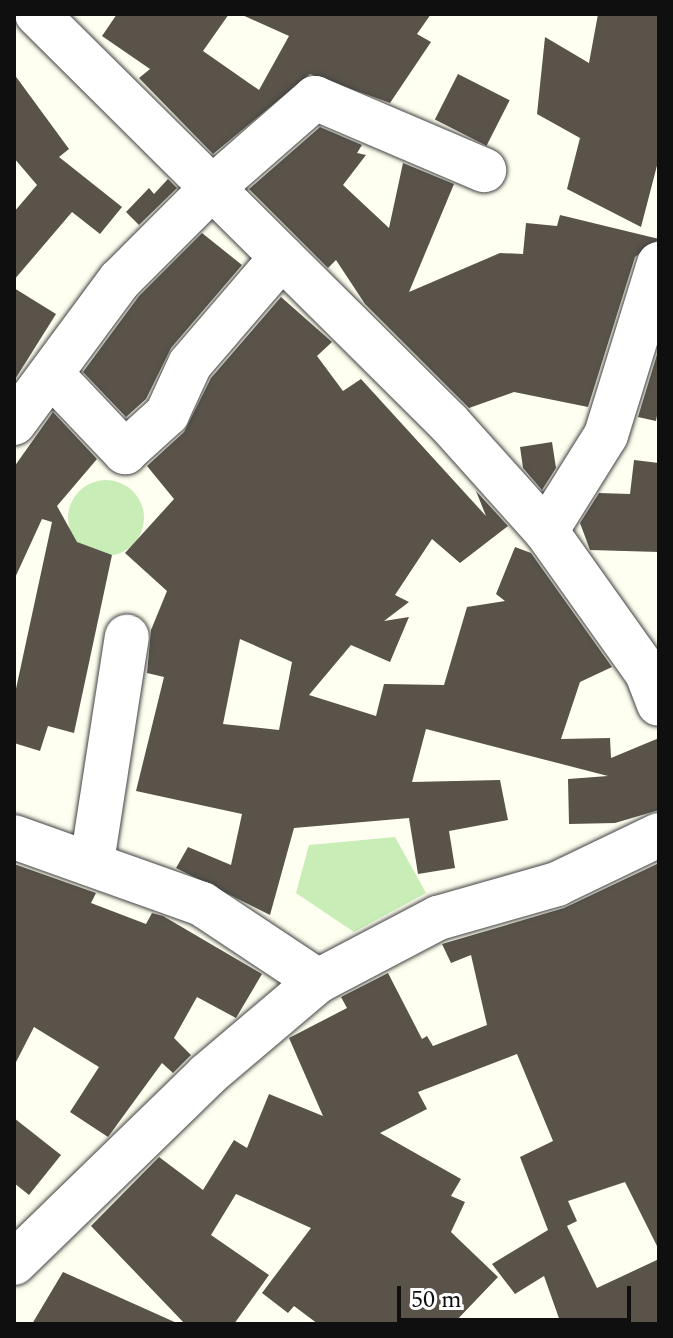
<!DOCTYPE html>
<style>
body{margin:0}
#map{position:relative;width:673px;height:1338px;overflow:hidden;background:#fffff1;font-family:Spectral,serif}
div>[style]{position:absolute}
.green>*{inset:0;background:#c8edb7}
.round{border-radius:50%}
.building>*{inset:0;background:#59534a;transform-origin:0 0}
.roads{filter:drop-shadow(0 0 2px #424242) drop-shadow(0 0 2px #424242)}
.minor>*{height:44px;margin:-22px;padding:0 22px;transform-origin:22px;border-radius:22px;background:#fff}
span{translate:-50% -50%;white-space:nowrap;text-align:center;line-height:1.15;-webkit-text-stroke:8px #fff;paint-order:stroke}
.frame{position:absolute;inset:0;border:16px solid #0f0f0f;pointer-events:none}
.scale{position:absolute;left:397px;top:1286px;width:234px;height:36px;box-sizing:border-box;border:4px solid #0f0f0f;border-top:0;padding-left:10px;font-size:24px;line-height:28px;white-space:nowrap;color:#0f0f0f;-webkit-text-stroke:6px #fff;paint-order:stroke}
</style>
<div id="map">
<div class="green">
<i class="round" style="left:68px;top:480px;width:76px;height:76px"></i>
<i style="clip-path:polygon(395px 837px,426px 893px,354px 932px,296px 893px,309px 845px)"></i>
</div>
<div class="building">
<i style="clip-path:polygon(117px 14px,229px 14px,203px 51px,259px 90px,289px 36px,240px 14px,431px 14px,417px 34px,431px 42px,390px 103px,310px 74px,213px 154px,139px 78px,150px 69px,102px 36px)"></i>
<i style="clip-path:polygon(598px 14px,659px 16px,659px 158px,641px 227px,567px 189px,580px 138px,537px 114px,545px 37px,589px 63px)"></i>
<i style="clip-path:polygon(14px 74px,69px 149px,59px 157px,122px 207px,100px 234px,72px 212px,14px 280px,14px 212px,37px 185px,14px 158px)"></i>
<i style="left:458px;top:74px;width:58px;height:51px;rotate:27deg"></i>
<i style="clip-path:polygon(320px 127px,362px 145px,357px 153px,366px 155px,343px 185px,389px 228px,403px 163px,454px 184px,409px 292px,500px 253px,523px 254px,526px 223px,557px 226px,560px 215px,659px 239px,635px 257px,588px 407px,514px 392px,469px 408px,365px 304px,336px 260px,328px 268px,249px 189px)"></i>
<i style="clip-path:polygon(168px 179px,177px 188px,139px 225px,126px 212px,149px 188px,154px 194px)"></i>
<i style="clip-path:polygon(202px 233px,242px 265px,171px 348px,146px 399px,126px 417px,83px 372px,139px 296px)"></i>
<i style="clip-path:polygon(14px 288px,56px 314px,14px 381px)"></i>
<i style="clip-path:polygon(evenodd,281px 297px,332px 342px,317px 356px,343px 391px,361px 379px,486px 516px,476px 491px,508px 526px,460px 563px,432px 539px,395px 595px,409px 602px,384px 621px,409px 617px,390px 662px,351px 645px,309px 695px,376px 716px,384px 684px,444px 685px,467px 607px,505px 601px,496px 594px,515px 547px,531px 553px,612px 667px,580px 682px,561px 739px,610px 738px,611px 758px,659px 738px,659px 810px,615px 823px,569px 824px,568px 779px,608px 776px,426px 729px,412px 782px,500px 780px,508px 820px,449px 831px,455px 868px,418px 874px,409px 818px,294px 828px,270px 915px,176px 868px,188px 847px,231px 865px,242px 814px,136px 791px,164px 677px,147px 673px,151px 630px,167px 591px,125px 553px,174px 499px,147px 466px,184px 432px,211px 378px,281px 297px,240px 639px,292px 662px,279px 730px,223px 724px,240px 639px)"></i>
<i style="clip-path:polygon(659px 348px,659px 405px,656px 421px,638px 417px)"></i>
<i style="clip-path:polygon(53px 412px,97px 459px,57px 506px,77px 542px,112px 555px,74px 733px,48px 726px,40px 751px,14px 743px,14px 698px,52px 522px,42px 519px,14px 580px,14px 467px)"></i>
<i style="clip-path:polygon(552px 442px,556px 468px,542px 490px,523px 468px,520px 447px)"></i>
<i style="clip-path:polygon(634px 460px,659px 463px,659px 552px,590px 550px,580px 523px,599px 493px,630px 494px)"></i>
<i style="clip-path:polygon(659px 863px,659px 1250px,625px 1182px,568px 1201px,577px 1221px,567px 1226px,597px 1288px,659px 1259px,659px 1324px,561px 1324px,544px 1276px,515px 1294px,492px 1264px,548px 1230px,520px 1157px,553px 1141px,517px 1054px,418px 1092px,427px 1109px,380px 1133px,461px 1179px,451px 1196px,465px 1202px,451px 1232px,498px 1277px,453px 1324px,318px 1324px,294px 1306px,288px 1313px,262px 1293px,311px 1228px,236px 1194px,211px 1235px,269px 1275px,234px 1324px,185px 1324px,91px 1226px,159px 1157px,203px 1190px,234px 1140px,247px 1148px,269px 1094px,323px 1116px,289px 1038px,347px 1008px,341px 997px,388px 973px,422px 1039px,427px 1036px,433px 1046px,487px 1025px,471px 955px,451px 963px,442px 944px,564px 908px)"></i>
<i style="clip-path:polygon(14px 864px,96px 893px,91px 903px,146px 924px,152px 913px,163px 916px,262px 974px,236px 1018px,197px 997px,174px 1038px,191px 1055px,173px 1073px,162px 1063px,108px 1137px,70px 1112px,99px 1067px,34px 1027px,14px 1066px)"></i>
<i style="clip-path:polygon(14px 1118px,61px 1155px,29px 1195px,14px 1183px)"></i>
<i style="clip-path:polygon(63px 1272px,179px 1324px,32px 1324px)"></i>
</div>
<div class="roads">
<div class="minor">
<i style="left:37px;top:14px;width:581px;rotate:44.79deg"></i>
<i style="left:449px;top:423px;width:145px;rotate:48.1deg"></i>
<i style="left:546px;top:531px;width:174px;rotate:54.6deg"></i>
<i style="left:647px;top:673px;width:33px;rotate:69deg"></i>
<i style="left:51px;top:374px;width:108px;rotate:46.5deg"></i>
<i style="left:125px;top:452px;width:57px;rotate:-42.1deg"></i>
<i style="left:167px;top:414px;width:55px;rotate:-65.3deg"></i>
<i style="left:190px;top:364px;width:141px;rotate:-49.3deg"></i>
<i style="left:14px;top:423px;width:178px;rotate:-53.5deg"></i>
<i style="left:120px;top:280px;width:130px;rotate:-45deg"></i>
<i style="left:212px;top:188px;width:137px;rotate:-41.1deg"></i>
<i style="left:315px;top:98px;width:184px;rotate:23.1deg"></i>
<i style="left:546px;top:531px;width:113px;rotate:-58deg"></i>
<i style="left:606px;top:435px;width:179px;rotate:-72.8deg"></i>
<i style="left:14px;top:837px;width:200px;rotate:19.6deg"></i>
<i style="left:202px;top:904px;width:139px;rotate:33.6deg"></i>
<i style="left:92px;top:862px;width:228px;rotate:-81.2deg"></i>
<i style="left:14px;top:1263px;width:269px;rotate:-44.2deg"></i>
<i style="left:207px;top:1075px;width:145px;rotate:-40.3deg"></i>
<i style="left:318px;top:981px;width:136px;rotate:-27.7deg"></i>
<i style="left:438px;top:918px;width:124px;rotate:-15.9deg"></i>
<i style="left:557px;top:884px;width:113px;rotate:-25.7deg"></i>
</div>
</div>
<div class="frame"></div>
<div class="scale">50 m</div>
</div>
